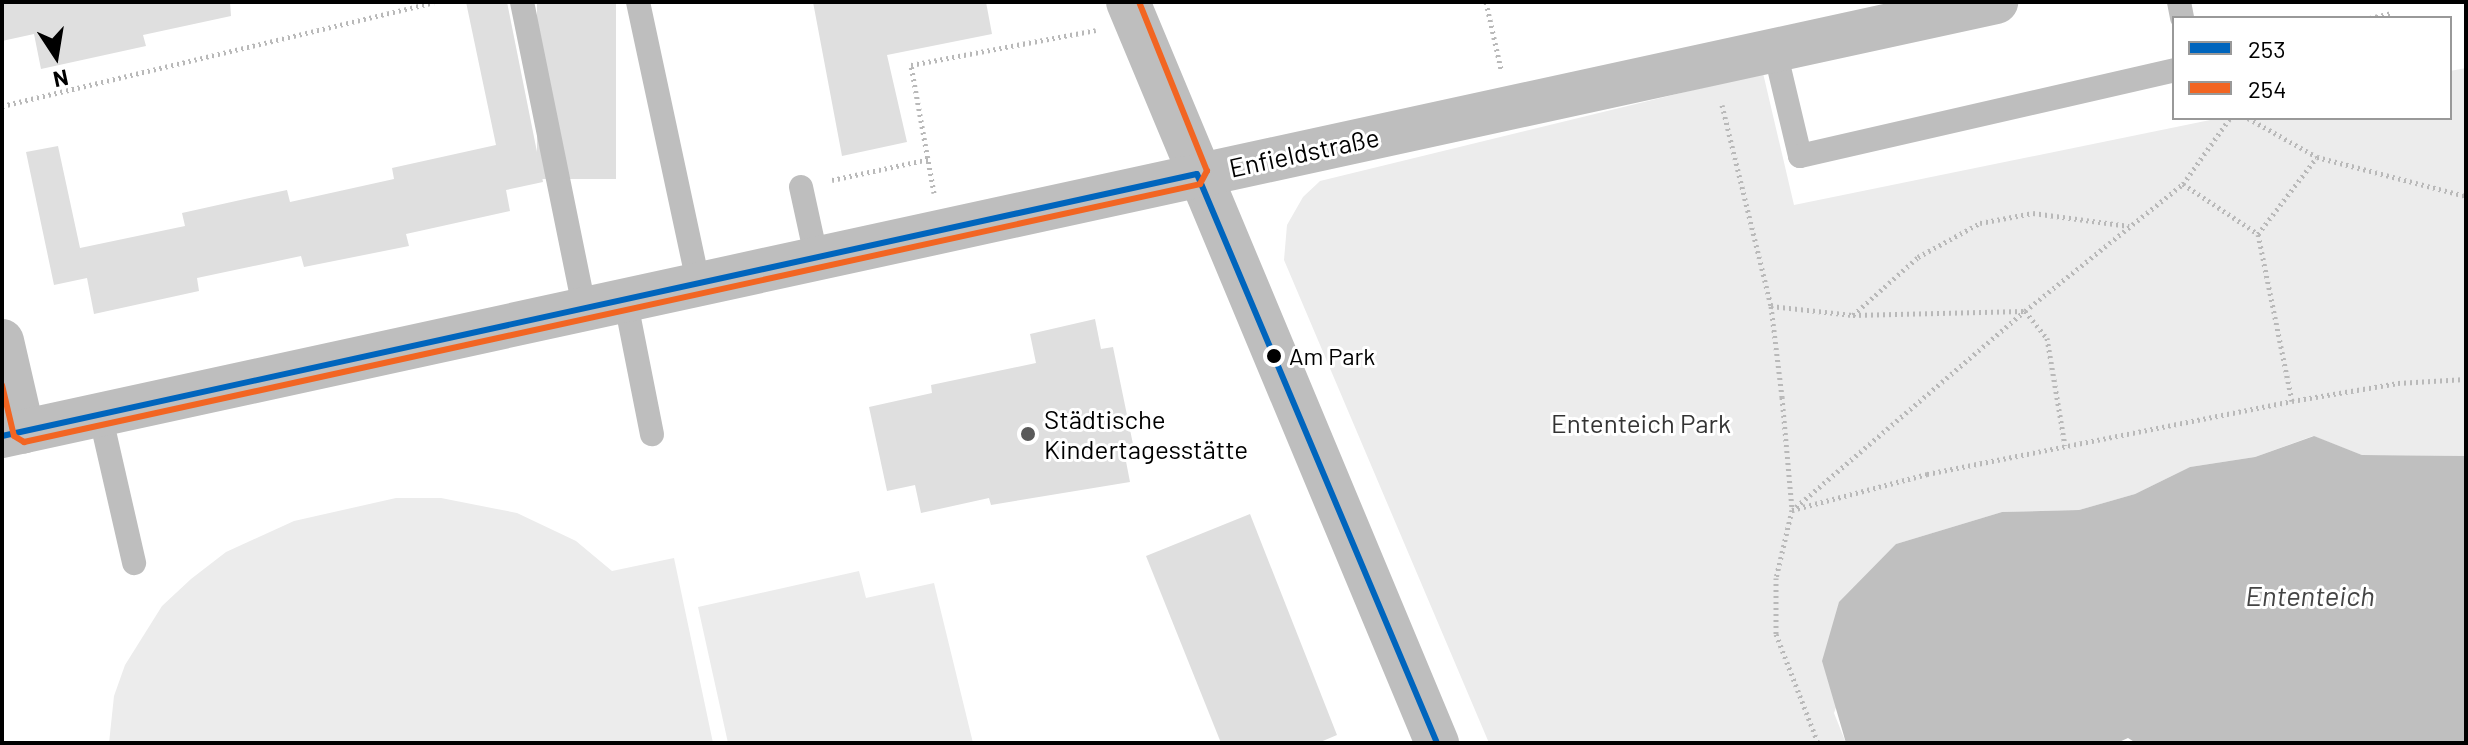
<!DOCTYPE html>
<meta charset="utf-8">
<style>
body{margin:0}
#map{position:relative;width:2468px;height:745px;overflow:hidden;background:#fff;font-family:Barlow,sans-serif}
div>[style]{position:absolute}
.green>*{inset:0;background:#ececec}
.water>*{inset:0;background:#bfbfbf}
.building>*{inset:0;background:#dfdfdf;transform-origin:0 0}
.path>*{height:5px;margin-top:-2.5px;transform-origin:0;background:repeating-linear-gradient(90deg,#b9b9b9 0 2px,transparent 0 6px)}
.lane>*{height:24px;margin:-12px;padding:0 12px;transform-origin:12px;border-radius:12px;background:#bebebe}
.street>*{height:44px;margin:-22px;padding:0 22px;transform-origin:22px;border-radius:22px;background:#bebebe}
.bus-1>*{height:6px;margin:-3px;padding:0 3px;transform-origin:3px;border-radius:3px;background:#0065bd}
.bus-2>*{height:6px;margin:-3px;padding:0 3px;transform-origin:3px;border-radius:3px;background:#f26522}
.dots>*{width:22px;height:22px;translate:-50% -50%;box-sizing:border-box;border:4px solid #fff;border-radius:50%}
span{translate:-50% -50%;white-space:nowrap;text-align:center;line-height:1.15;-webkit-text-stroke:6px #fff;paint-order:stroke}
.bus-label{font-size:24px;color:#000}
.left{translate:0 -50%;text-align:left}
.street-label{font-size:26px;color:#000}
.poi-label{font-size:26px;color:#000}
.park-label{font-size:26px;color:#333}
.water-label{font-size:28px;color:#444;font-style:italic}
.frame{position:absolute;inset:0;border:4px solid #000;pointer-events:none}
.legend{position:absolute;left:2172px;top:16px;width:280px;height:104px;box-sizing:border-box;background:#fff;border:2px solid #999;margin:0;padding:10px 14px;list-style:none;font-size:24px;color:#000}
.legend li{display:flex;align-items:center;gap:16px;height:40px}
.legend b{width:40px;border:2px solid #999}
.north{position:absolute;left:16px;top:16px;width:80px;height:80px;-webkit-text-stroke:6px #fff;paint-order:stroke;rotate:168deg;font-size:22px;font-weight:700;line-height:32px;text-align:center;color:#000}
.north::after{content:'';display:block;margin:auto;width:28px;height:36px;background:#000;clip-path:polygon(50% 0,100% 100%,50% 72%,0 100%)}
</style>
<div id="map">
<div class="green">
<i style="clip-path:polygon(2466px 68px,2466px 456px,2362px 455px,2313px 436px,2255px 457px,2190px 467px,2135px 494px,2079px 510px,2002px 512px,1896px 544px,1834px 713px,1846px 743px,1489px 743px,1284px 260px,1287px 225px,1303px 197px,1320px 181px,1763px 73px,1794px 205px,2220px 118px,2450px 118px,2450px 71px)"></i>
<i style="clip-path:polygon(396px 498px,441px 498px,517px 513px,576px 541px,612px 571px,674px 558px,713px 743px,109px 743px,114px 696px,125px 665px,162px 606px,191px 579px,226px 552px,294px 521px)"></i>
<i style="clip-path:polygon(859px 571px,866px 598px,934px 583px,973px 743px,728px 743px,698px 607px)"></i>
</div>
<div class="water">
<i style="clip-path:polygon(2314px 436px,2362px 455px,2466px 456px,2466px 743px,2136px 743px,2128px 738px,2117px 743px,1846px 743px,1822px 661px,1839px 602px,1896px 544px,2002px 512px,2079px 510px,2135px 494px,2190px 467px,2255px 457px)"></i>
</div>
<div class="building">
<i style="clip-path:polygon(2px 2px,230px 2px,231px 16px,143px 35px,146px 46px,41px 69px,34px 34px,2px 41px)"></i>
<i style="clip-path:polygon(466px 2px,507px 2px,543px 182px,506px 190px,510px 211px,406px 234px,409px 246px,304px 267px,301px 256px,197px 278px,199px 291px,94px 314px,87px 278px,54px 285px,26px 152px,58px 146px,80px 248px,185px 226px,182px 213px,254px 197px,287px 190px,290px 202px,394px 179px,392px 168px,496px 145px)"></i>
<i style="left:537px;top:2px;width:79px;height:177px"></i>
<i style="clip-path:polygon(813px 2px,986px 2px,992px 34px,887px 55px,907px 142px,842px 156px)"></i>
<i style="clip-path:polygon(1095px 319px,1101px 349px,1113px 347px,1134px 449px,1124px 451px,1130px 482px,991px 505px,989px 498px,921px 513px,915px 485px,887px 491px,869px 407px,932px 393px,931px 385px,1036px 363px,1030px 334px)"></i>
<i style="clip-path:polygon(1250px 514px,1337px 735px,1318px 743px,1221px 743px,1146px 556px)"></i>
</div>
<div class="path">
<i style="left:1486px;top:2px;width:69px;rotate:77.4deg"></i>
<i style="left:2370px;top:18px;width:23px;rotate:-13deg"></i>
<i style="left:1722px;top:105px;width:207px;rotate:76.3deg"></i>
<i style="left:1771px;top:306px;width:92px;rotate:83.1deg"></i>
<i style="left:1782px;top:397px;width:113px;rotate:84.9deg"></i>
<i style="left:1792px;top:510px;width:70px;rotate:103.2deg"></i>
<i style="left:1776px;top:578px;width:56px;rotate:90deg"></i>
<i style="left:1776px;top:634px;width:117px;rotate:68.9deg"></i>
<i style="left:2px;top:106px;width:444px;rotate:-13.5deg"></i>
<i style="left:2248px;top:118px;width:79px;rotate:29.5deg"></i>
<i style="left:2317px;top:157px;width:154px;rotate:14.7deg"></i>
<i style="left:832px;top:180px;width:99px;rotate:-12.2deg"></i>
<i style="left:2183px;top:184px;width:90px;rotate:33.7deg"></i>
<i style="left:934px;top:193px;width:130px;rotate:-100.2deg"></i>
<i style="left:911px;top:65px;width:188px;rotate:-10.7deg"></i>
<i style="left:1771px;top:306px;width:82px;rotate:6.3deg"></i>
<i style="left:1853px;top:315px;width:172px;rotate:-1.3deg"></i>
<i style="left:2025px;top:311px;width:35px;rotate:51deg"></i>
<i style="left:2047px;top:338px;width:109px;rotate:80.5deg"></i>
<i style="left:1853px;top:315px;width:87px;rotate:-41.7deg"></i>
<i style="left:1918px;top:257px;width:71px;rotate:-28.7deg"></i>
<i style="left:1980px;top:223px;width:54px;rotate:-10.7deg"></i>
<i style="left:2033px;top:213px;width:97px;rotate:7.7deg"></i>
<i style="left:2292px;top:401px;width:170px;rotate:-101.5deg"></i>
<i style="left:2258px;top:234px;width:97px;rotate:-52.5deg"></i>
<i style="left:1796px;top:507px;width:301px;rotate:-40.6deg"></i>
<i style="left:2025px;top:311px;width:203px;rotate:-38.8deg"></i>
<i style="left:2183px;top:184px;width:81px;rotate:-54.5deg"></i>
<i style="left:1792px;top:510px;width:140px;rotate:-14.9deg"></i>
<i style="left:1927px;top:474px;width:372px;rotate:-11.3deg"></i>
<i style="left:2292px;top:401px;width:108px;rotate:-9.6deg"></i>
<i style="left:2398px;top:383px;width:68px;rotate:-3.4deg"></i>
</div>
<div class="lane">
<i style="left:522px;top:2px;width:311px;rotate:78.5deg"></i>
<i style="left:638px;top:2px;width:286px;rotate:77.9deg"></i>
<i style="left:2179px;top:2px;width:16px;rotate:79deg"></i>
<i style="left:1775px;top:51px;width:108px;rotate:76.6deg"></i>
<i style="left:1800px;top:156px;width:384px;rotate:-12.9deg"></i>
<i style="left:801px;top:187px;width:71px;rotate:77.7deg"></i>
<i style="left:625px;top:298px;width:139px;rotate:78.8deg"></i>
<i style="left:100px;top:414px;width:153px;rotate:77.1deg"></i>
</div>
<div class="street">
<i style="left:1128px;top:2px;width:803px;rotate:67.36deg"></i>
<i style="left:2px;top:341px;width:93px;rotate:77deg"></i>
<i style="left:2px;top:436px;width:2041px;rotate:-12.28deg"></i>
</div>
<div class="bus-1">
<i style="left:1197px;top:174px;width:618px;rotate:67.13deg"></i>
<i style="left:2px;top:436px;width:1223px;rotate:-12.37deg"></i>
</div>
<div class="bus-2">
<i style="left:2px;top:385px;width:52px;rotate:76.8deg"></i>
<i style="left:14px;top:436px;width:12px;rotate:31deg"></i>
<i style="left:24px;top:442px;width:1204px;rotate:-12.37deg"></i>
<i style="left:1200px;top:184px;width:15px;rotate:-62deg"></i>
<i style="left:1207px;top:171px;width:182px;rotate:-111.9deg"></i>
</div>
<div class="dots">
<i style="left:1274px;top:356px;background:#000"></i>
<i style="left:1028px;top:434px;background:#595959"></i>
</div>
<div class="bus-label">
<span class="left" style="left:1289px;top:356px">Am Park</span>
</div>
<div class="street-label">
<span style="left:1304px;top:152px;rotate:-12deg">Enfieldstraße</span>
</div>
<div class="poi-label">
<span class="left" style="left:1044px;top:434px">Städtische<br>Kindertagesstätte</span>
</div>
<div class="park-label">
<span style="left:1641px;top:423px">Ententeich Park</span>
</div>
<div class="water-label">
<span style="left:2310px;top:595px">Ententeich</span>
</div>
<div class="frame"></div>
<ul class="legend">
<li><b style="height:10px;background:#0065bd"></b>253</li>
<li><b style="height:10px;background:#f26522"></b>254</li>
</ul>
<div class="north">N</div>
</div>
